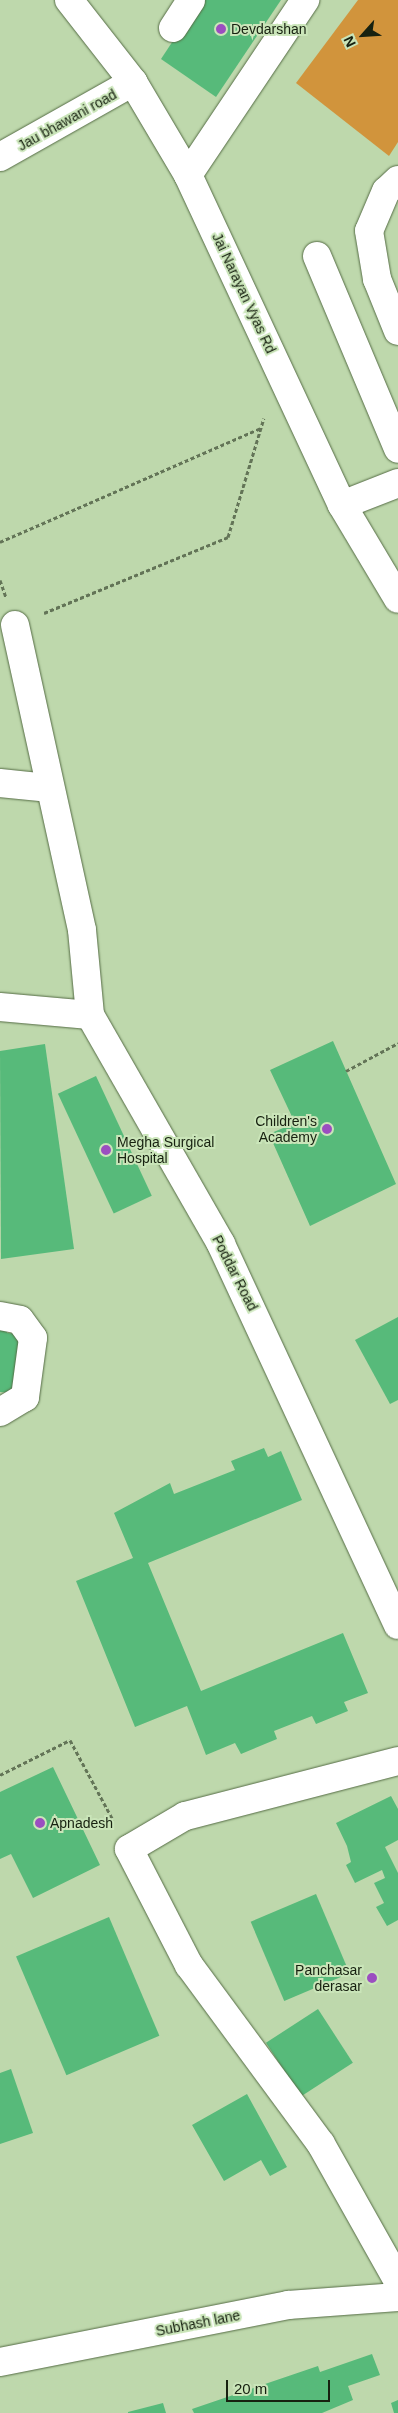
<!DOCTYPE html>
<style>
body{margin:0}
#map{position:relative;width:398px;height:2413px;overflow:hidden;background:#bed8ac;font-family:Arial,sans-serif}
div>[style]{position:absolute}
.green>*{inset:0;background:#d1943c}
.building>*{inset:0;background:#57ba7a;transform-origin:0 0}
.path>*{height:3px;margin-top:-1.5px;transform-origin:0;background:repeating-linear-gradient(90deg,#637457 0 4px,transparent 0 6.5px)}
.roads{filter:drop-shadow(0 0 1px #556c45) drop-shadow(0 0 1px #556c45)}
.minor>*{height:28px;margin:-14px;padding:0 14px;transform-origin:14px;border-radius:14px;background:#fff}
.dots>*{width:14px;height:14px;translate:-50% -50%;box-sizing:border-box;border:2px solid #cae5b9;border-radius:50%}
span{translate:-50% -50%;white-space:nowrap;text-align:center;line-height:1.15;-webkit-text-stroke:4px #cae5b9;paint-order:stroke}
.poi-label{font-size:14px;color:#172110}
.left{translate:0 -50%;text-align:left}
.right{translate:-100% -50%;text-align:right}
.street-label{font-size:14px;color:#172110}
.north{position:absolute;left:338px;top:10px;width:50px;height:50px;-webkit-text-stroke:4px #cae5b9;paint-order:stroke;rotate:244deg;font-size:14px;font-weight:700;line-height:20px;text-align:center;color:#172110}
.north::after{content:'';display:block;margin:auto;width:18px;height:22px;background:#172110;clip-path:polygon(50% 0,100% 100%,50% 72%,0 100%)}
.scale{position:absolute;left:226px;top:2380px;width:104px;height:22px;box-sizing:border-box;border:2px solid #172110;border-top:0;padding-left:6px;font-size:15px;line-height:18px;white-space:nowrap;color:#172110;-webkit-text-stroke:4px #cae5b9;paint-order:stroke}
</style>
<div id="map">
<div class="green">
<i style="clip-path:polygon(358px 0,398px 0,398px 142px,389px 156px,296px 83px)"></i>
</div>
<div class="building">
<i style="clip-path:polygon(200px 0,281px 0,216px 97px,161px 59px)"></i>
<i style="clip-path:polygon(333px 1041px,396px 1184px,310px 1226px,269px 1134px,295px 1123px,270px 1070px)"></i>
<i style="clip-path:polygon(45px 1044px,74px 1249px,1px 1259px,0 1051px)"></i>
<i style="left:96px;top:1076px;width:132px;height:42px;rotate:65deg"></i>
<i style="clip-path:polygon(398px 1317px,398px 1400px,390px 1404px,355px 1340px)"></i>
<i style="clip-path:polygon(0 1321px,8px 1322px,7px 1333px,20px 1334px,14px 1393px,0 1392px)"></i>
<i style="clip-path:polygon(264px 1448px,268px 1457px,281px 1451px,302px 1500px,148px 1563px,201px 1691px,343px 1633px,368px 1693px,344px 1702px,348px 1711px,316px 1724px,312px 1716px,274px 1731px,277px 1739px,241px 1754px,235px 1743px,206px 1755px,187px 1706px,135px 1727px,76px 1581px,133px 1558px,114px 1513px,170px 1483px,174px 1494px,235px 1470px,231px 1461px)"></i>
<i style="clip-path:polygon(53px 1767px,100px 1865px,33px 1898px,11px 1854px,0 1859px,0 1792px)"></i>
<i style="clip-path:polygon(391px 1796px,398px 1809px,398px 1840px,385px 1847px,398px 1873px,398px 1920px,387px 1926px,376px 1907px,384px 1903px,374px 1883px,385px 1878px,382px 1870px,355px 1883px,346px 1865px,351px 1862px,347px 1846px,336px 1823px)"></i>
<i style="left:316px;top:1894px;width:86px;height:71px;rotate:67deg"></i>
<i style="left:109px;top:1917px;width:129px;height:101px;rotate:67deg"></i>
<i style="left:318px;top:2009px;width:64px;height:62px;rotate:57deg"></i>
<i style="clip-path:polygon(11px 2069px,33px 2133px,0 2144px,0 2073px)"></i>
<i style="clip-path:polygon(247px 2094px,287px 2167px,270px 2176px,261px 2160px,224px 2181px,192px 2125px)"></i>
<i style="clip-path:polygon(372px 2354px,380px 2375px,348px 2386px,353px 2400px,322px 2413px,194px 2413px,192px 2409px,318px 2366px,320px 2372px)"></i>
<i style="clip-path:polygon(398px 2400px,398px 2413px,394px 2413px,391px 2403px)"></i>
<i style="clip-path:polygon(163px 2403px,166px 2413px,128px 2413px,128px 2412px)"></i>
</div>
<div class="path">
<i style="left:0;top:542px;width:285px;rotate:-23.6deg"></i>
<i style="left:0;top:580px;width:18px;rotate:71deg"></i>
<i style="left:44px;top:613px;width:199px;rotate:-22.4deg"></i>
<i style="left:228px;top:537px;width:124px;rotate:-73.2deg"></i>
<i style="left:346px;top:1071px;width:59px;rotate:-28.3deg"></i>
<i style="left:0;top:1775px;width:78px;rotate:-26.6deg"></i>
<i style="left:70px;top:1740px;width:91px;rotate:61.7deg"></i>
</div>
<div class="roads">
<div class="minor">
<i style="left:69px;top:0;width:104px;rotate:52deg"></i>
<i style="left:133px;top:82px;width:108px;rotate:59.4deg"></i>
<i style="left:188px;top:175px;width:364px;rotate:65deg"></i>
<i style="left:342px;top:505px;width:109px;rotate:59.2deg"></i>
<i style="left:173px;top:28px;width:33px;rotate:-57deg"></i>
<i style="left:0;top:157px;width:153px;rotate:-29.4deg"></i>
<i style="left:188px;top:175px;width:211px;rotate:-56.2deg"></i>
<i style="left:398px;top:180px;width:16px;rotate:137deg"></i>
<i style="left:386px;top:191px;width:43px;rotate:113deg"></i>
<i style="left:369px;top:231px;width:49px;rotate:80.5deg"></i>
<i style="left:377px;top:279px;width:56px;rotate:68deg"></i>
<i style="left:317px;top:256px;width:209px;rotate:67.2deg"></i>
<i style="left:342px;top:505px;width:60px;rotate:-21.4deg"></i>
<i style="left:15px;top:625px;width:312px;rotate:77.6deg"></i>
<i style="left:82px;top:930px;width:85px;rotate:84.6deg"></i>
<i style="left:0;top:783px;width:48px;rotate:5.9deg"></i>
<i style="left:0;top:1007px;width:90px;rotate:5.1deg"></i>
<i style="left:90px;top:1015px;width:264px;rotate:60.2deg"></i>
<i style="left:221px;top:1244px;width:420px;rotate:65.1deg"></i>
<i style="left:0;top:1316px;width:20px;rotate:11deg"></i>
<i style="left:20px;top:1320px;width:22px;rotate:54deg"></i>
<i style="left:33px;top:1338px;width:60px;rotate:97.7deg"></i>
<i style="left:25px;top:1397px;width:29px;rotate:149deg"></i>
<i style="left:398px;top:1761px;width:220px;rotate:165.5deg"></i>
<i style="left:185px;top:1816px;width:65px;rotate:149.5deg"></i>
<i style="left:129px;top:1849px;width:131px;rotate:62.7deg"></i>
<i style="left:189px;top:1965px;width:222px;rotate:53.6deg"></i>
<i style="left:321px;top:2144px;width:157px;rotate:60.7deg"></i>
<i style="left:0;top:2362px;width:294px;rotate:-11.2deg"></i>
<i style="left:288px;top:2305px;width:110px;rotate:-4.2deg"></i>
</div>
</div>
<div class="dots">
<i style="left:221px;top:29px;background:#9b4ec0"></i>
<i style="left:327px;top:1129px;background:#9b4ec0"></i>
<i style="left:106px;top:1150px;background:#9b4ec0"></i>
<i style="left:40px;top:1823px;background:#9b4ec0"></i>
<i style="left:372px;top:1978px;background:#9b4ec0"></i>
</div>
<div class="poi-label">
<span class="left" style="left:231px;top:29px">Devdarshan</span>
<span class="right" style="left:317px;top:1129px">Children's<br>Academy</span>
<span class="left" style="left:117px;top:1150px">Megha Surgical<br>Hospital</span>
<span class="left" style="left:50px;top:1823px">Apnadesh</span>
<span class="right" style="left:362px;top:1978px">Panchasar<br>derasar</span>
</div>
<div class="street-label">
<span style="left:67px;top:120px;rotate:-29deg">Jau bhawani road</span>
<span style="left:244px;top:293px;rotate:65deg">Jai Narayan Vyas Rd</span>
<span style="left:235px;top:1273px;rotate:63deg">Poddar Road</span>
<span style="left:198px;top:2323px;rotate:-11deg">Subhash lane</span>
</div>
<div class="north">N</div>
<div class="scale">20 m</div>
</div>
